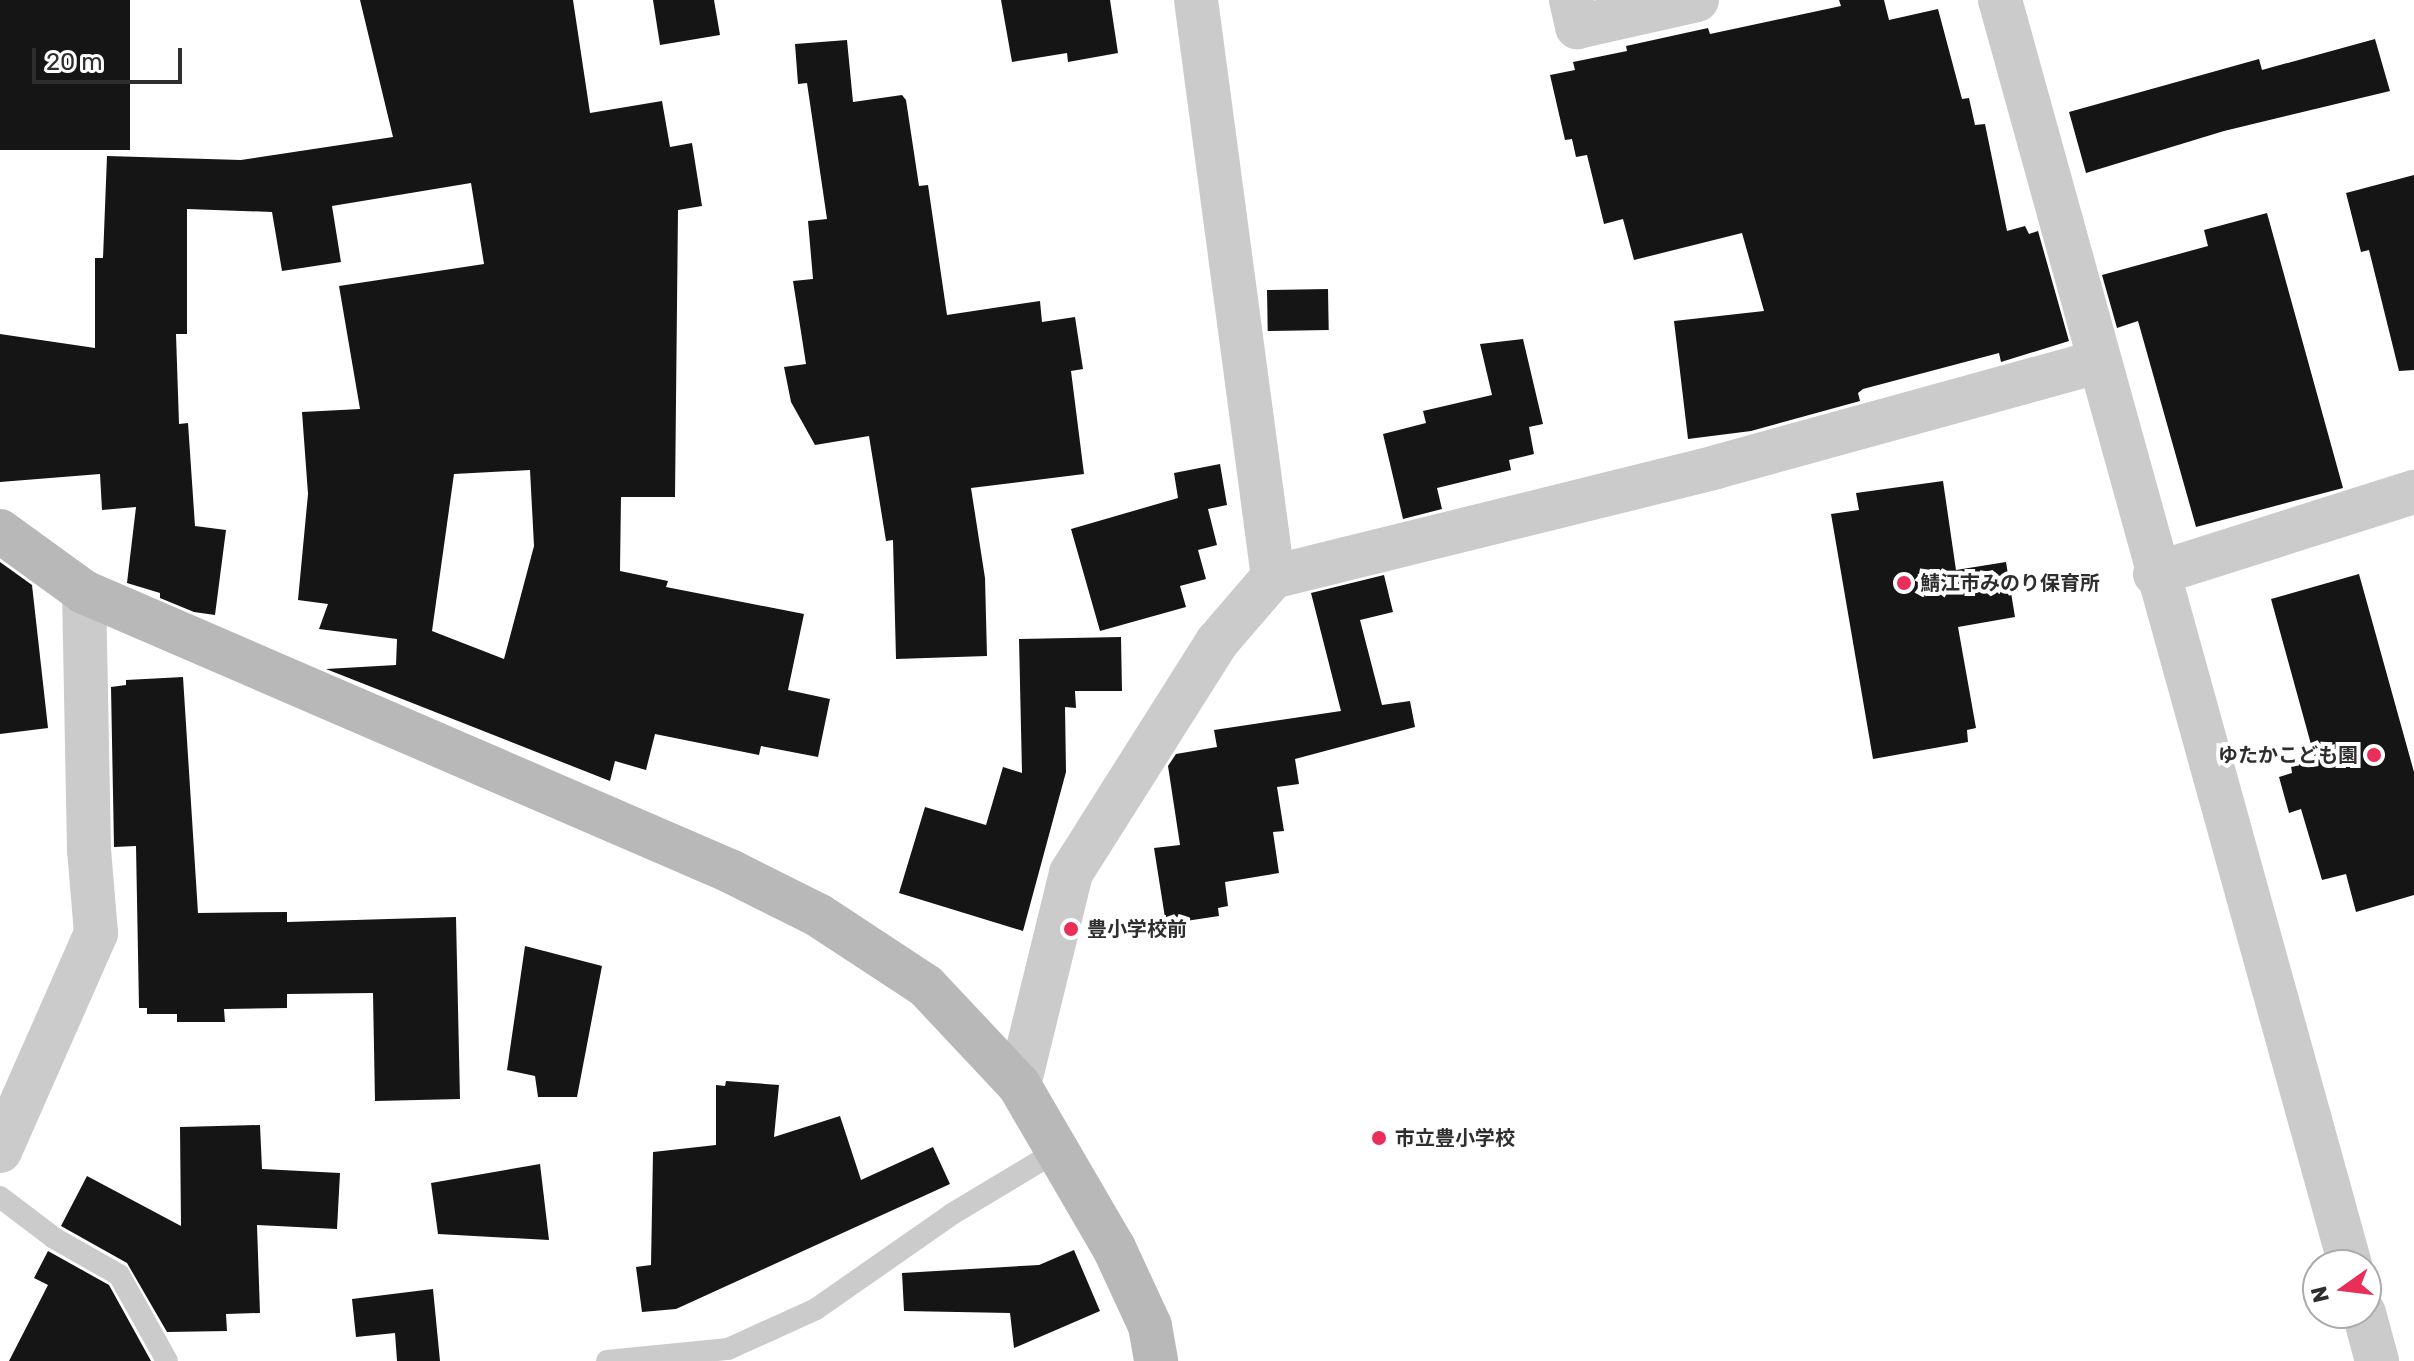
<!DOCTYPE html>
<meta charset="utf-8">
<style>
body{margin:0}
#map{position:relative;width:2414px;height:1361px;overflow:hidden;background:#fff;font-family:Rubik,"Noto Sans JP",sans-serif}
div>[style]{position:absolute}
.building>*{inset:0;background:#151515;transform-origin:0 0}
.lane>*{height:22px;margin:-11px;padding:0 11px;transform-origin:11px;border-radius:11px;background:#cbcbcb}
.street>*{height:44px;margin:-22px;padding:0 22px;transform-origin:22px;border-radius:22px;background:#cbcbcb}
.secondary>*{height:44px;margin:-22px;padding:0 22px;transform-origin:22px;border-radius:22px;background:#b8b8b8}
.dots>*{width:22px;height:22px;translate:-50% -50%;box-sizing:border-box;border:4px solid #fff;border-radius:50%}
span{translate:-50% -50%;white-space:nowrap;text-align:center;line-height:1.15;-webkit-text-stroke:8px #fff;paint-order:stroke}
.poi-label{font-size:20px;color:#2e2e2e;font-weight:700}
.left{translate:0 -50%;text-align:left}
.right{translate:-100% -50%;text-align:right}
.north{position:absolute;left:2302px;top:1249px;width:80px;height:80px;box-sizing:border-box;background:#fff;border:2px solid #ababab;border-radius:50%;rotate:256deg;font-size:22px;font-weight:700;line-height:32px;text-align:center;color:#2e2e2e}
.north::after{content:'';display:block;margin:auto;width:28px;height:36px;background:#e82e59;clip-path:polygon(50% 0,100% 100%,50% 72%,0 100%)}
.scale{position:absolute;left:32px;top:48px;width:150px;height:36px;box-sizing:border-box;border:4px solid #2e2e2e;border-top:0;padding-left:10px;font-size:24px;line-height:28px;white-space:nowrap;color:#2e2e2e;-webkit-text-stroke:6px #fff;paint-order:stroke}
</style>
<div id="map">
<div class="building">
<i style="left:0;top:0;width:130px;height:150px"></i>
<i style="clip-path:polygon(evenodd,360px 0,573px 0,590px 113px,662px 101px,670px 147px,692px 143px,702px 206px,678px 210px,675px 497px,621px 497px,620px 571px,668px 581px,666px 587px,804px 614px,788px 690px,830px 699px,818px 757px,761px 746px,759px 755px,655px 734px,646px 770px,615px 761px,610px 781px,326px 669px,396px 665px,397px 639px,319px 629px,328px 604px,298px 600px,308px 494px,302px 412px,360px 409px,339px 286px,484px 264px,471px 183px,332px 206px,341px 262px,282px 271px,272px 212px,187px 209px,187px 334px,176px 334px,179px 424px,188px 423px,195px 526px,226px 530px,215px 615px,194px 612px,160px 598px,160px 593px,127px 583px,136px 507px,102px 510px,100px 474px,0 482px,0 334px,95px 348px,95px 258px,103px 258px,107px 156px,241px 160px,393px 137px,360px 0,530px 470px,534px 546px,504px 659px,432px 631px,454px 474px,530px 470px)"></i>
<i style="clip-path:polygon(653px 0,714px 0,720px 35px,660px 45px)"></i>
<i style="clip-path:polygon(1001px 0,1110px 0,1118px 53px,1068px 62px,1067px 53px,1012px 62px)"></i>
<i style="clip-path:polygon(1839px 0,1884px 0,1889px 20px,1938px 9px,1962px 99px,1969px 98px,1975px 125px,1985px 124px,2007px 231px,2025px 226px,2029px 234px,2038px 231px,2069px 341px,2001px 362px,1999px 353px,1863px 389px,1858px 393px,1860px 401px,1751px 431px,1688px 439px,1674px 321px,1764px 311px,1742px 233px,1634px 260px,1623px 219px,1604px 224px,1587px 155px,1576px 157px,1572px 139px,1565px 140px,1550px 75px,1575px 70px,1573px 62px,1627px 51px,1626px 46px,1708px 28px,1710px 34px,1841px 6px)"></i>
<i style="clip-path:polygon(2375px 39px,2390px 91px,2224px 131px,2086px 173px,2069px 112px,2259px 59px,2262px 70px)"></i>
<i style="clip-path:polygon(847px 40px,853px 102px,902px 95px,906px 100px,919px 186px,928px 185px,947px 315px,1040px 301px,1042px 322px,1075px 317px,1083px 369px,1071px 371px,1084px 474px,971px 488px,985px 578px,987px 656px,896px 659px,893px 540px,886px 541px,869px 436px,815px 445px,791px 402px,784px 367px,806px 364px,793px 281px,813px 279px,808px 221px,827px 219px,807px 83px,798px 84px,795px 44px)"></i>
<i style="clip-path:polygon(2414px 175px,2414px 370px,2399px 371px,2369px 250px,2361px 252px,2346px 193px)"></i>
<i style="clip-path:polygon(2267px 213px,2343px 488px,2196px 527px,2138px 321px,2117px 328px,2102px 275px,2208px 246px,2204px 230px)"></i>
<i style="left:1328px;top:289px;width:41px;height:61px;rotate:89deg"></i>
<i style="clip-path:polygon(1523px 339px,1543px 424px,1529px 427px,1534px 454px,1509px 460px,1511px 470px,1437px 488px,1442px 509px,1403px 519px,1383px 434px,1426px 423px,1423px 411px,1492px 395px,1480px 344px)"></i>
<i style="clip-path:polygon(1220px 464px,1227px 505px,1208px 509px,1217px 545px,1198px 550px,1206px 579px,1180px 586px,1186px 607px,1100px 631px,1071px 529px,1178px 498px,1174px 473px)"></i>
<i style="clip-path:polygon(1943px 481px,1956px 570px,2006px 562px,2015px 617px,1958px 627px,1976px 728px,1967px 730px,1968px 742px,1873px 759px,1831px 514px,1859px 510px,1856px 493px)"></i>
<i style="clip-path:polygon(0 562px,32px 585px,48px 728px,0 734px)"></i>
<i style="clip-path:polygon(2359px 574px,2414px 772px,2414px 895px,2356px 912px,2346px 874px,2322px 880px,2301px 809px,2289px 813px,2279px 777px,2292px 773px,2291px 766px,2315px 759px,2271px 599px)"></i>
<i style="clip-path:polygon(1384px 575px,1393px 612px,1360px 620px,1382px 705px,1410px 701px,1415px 727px,1295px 759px,1299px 784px,1277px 787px,1284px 831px,1273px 832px,1279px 873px,1225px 882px,1228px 906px,1218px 908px,1219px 916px,1166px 924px,1154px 848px,1180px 845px,1168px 766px,1176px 754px,1217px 747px,1214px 730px,1341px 711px,1311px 593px)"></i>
<i style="clip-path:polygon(1121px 637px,1122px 691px,1075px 691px,1076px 708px,1065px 707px,1066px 772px,1023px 931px,899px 893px,925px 807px,986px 825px,1003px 767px,1022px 773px,1019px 639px)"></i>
<i style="clip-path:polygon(183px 677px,198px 913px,287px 912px,287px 922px,456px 917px,460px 1099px,375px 1101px,373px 993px,287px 994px,287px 1008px,224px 1009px,225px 1022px,177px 1022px,177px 1014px,147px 1014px,147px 1008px,139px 1008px,136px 846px,114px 847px,111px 687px,126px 685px,126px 680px)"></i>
<i style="clip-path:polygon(525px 946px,602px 966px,577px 1097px,538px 1097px,535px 1076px,507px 1070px)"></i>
<i style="clip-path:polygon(726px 1081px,779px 1085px,774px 1137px,840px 1116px,861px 1180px,933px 1147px,950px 1184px,676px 1309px,642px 1312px,636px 1267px,651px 1265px,653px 1152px,716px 1145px,716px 1085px,725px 1086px)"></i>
<i style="clip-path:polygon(260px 1125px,262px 1169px,340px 1173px,337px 1229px,257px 1225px,260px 1313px,226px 1314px,227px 1331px,167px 1332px,127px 1263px,61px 1226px,87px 1176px,181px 1226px,180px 1127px)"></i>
<i style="clip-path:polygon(540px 1164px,549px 1240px,438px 1234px,431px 1183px)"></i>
<i style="clip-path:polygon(1074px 1250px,1100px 1311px,1014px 1348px,1010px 1313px,904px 1311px,902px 1273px,1039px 1265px)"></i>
<i style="clip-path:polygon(48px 1251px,109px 1285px,151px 1361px,9px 1361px,48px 1285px,34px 1278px)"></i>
<i style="clip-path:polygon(433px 1289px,440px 1361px,397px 1361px,395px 1333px,356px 1337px,352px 1299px)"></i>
</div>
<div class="lane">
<i style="left:0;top:1197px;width:68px;rotate:37.2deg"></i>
<i style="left:54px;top:1238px;width:75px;rotate:29.6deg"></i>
<i style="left:119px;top:1275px;width:98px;rotate:60.8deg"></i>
<i style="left:607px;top:1361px;width:122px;rotate:-5.7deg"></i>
<i style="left:728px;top:1349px;width:97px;rotate:-24.4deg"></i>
<i style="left:816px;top:1309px;width:166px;rotate:-34.9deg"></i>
<i style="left:952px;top:1214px;width:122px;rotate:-31deg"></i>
</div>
<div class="street">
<i style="left:1196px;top:0;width:582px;rotate:82.4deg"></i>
<i style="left:1571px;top:0;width:28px;rotate:77deg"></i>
<i style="left:1577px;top:27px;width:123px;rotate:-12.7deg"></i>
<i style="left:2000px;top:0;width:1313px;rotate:74.53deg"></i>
<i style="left:2155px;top:574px;width:272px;rotate:-17.6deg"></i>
<i style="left:1019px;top:1085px;width:218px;rotate:-76.2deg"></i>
<i style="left:1071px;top:873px;width:273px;rotate:-57.7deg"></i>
<i style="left:1217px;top:642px;width:86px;rotate:-49.3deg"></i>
<i style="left:1273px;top:577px;width:456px;rotate:-13.9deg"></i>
<i style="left:1716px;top:467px;width:398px;rotate:-15.4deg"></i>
<i style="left:0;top:1151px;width:238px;rotate:-66.2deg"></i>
<i style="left:96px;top:933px;width:83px;rotate:-94.8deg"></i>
<i style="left:89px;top:850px;width:258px;rotate:-91.1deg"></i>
<i style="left:2364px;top:1313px;width:50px;rotate:74.8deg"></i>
</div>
<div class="secondary">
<i style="left:0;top:531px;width:104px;rotate:36deg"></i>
<i style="left:84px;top:592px;width:704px;rotate:23.36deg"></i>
<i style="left:730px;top:871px;width:98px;rotate:26.6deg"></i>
<i style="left:818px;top:915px;width:129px;rotate:33.3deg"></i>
<i style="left:926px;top:986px;width:136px;rotate:46.8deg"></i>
<i style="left:1019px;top:1085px;width:189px;rotate:59.8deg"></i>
<i style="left:1114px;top:1248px;width:86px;rotate:65.2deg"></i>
<i style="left:1150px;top:1326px;width:36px;rotate:80deg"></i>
</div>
<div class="dots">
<i style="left:1904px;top:583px;background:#e82e59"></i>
<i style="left:2374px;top:755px;background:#e82e59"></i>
<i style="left:1071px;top:929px;background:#e82e59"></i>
<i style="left:1379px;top:1138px;background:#e82e59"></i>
</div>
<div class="poi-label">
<span class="left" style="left:1920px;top:583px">鯖江市みのり保育所</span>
<span class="right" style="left:2358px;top:755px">ゆたかこども園</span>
<span class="left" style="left:1087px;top:929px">豊小学校前</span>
<span class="left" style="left:1395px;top:1138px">市立豊小学校</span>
</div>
<div class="north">N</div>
<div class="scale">20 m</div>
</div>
